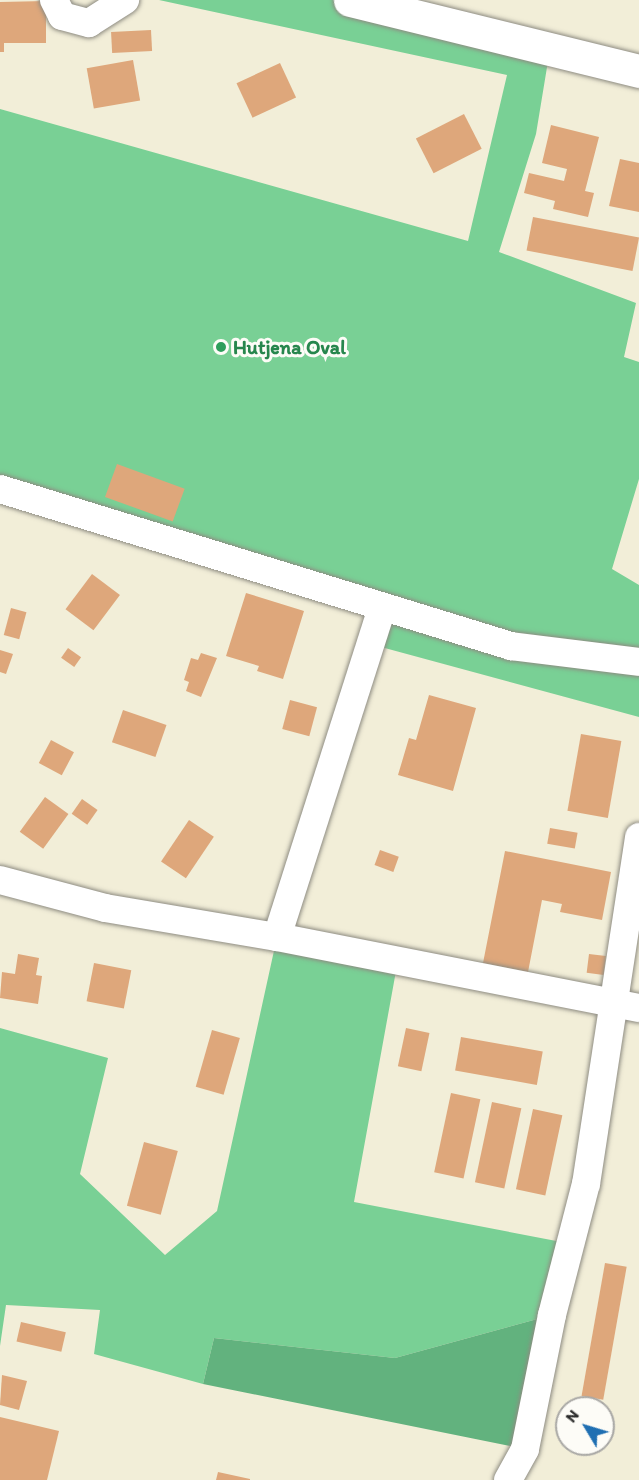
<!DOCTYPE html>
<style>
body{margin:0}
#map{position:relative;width:639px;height:1480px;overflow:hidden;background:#f2eed8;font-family:Itim,sans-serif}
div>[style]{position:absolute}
.green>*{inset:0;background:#79d095}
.forest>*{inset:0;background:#62b27e}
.building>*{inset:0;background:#dea77b;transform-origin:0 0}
.roads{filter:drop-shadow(0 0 2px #8e8c82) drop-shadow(0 0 2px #8e8c82)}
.minor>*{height:28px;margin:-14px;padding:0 14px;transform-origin:14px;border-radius:14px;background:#fff}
.major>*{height:33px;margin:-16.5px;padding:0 16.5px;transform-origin:16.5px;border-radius:16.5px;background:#fff}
.dots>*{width:16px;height:16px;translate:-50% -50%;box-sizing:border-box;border:3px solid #fdfcf7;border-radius:50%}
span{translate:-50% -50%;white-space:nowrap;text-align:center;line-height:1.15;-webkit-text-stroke:6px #fdfcf7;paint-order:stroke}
.leisure-label{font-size:20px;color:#27864d;font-weight:700}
.left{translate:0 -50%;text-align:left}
.north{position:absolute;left:555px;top:1396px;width:60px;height:60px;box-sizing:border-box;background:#fdfcf7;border:2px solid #a9a8a5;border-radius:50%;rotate:308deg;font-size:16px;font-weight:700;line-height:24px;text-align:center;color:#2b2b2b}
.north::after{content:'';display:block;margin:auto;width:21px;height:27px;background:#1f6fb2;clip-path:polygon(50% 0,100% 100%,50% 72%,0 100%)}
</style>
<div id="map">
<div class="green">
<i style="clip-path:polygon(159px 0,350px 0,550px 49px,536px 134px,499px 252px,636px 303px,624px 357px,639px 362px,639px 479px,612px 569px,639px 585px,639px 717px,370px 644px,382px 607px,0 489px,0 109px,468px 241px,507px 75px)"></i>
<i style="clip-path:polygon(277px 937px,398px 960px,354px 1202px,572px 1244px,552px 1315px,395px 1358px,214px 1338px,203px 1384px,94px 1354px,100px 1310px,6px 1305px,0 1346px,0 1028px,108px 1058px,80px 1174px,165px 1255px,217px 1211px)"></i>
</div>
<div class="forest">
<i style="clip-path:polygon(552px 1315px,525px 1449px,203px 1384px,214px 1338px,395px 1358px)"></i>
</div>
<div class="building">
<i style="clip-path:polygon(46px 1px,46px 43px,4px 43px,4px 52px,0 52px,0 2px)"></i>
<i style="left:151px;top:30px;width:21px;height:40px;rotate:87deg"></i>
<i style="left:133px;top:60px;width:41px;height:47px;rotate:80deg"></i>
<i style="left:280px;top:63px;width:38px;height:48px;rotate:65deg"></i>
<i style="left:464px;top:114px;width:39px;height:54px;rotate:63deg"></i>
<i style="clip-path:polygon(551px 125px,599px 137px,585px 191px,594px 193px,588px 217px,553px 209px,555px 201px,524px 193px,529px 173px,564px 181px,567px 169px,542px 163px)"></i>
<i style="clip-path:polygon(620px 159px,639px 163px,639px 212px,609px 206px)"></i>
<i style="left:533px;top:217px;width:108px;height:34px;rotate:11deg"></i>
<i style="left:117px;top:464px;width:72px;height:35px;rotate:20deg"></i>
<i style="left:92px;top:574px;width:35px;height:44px;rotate:37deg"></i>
<i style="clip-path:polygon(246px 593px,304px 611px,283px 679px,257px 671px,259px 666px,226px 656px)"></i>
<i style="left:11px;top:608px;width:16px;height:28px;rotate:15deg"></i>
<i style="left:68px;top:648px;width:16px;height:12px;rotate:35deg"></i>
<i style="clip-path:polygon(0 650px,13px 654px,6px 674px,0 672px)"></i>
<i style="clip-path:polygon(201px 653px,217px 658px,201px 697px,186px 691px,189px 682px,184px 680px,191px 658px,198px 660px)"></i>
<i style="clip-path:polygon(429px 695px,476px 708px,453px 791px,398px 775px,409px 738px,416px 740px)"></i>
<i style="left:290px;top:700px;width:28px;height:30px;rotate:15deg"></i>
<i style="left:123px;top:710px;width:46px;height:34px;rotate:19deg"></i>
<i style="left:581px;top:734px;width:41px;height:78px;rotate:10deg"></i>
<i style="left:51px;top:740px;width:26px;height:26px;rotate:28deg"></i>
<i style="left:45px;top:797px;width:29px;height:43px;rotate:36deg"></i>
<i style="left:82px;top:799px;width:19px;height:18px;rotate:35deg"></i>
<i style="left:189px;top:820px;width:30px;height:50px;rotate:34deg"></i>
<i style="left:550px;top:828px;width:28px;height:16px;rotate:10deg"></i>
<i style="left:380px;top:850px;width:20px;height:16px;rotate:20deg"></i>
<i style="clip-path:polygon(505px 851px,611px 872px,602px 920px,560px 912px,562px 904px,542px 900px,528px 972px,483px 963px)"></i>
<i style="clip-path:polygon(18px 954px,39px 958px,36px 975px,42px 976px,38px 1004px,0 998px,2px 972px,15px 974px)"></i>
<i style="left:589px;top:954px;width:17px;height:19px;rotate:7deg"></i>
<i style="left:94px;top:963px;width:38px;height:39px;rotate:11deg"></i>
<i style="left:406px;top:1028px;width:24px;height:39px;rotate:12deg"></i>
<i style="left:212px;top:1030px;width:29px;height:59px;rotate:16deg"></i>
<i style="left:461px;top:1037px;width:83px;height:34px;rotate:10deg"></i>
<i style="left:451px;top:1093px;width:30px;height:81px;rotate:12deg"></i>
<i style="left:492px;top:1102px;width:30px;height:82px;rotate:12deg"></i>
<i style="left:533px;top:1109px;width:30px;height:82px;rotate:12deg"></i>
<i style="left:144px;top:1142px;width:35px;height:66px;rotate:15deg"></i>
<i style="left:605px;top:1263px;width:22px;height:135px;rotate:10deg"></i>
<i style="left:21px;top:1322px;width:46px;height:20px;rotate:13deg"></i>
<i style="clip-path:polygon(2px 1375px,27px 1381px,19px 1410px,0 1405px)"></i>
<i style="clip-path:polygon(0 1417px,59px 1431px,47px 1480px,0 1480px)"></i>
<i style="clip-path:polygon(218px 1472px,250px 1479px,250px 1480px,216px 1480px)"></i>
</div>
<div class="roads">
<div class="minor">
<i style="left:54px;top:0;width:18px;rotate:63deg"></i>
<i style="left:62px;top:16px;width:28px;rotate:15deg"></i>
<i style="left:89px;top:23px;width:43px;rotate:-32.6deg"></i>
<i style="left:0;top:489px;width:535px;rotate:17.08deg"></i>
<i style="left:511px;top:646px;width:129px;rotate:7.1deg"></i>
<i style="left:0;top:880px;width:109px;rotate:14.9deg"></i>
<i style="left:105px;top:908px;width:174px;rotate:9.6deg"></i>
<i style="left:277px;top:937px;width:369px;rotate:11.1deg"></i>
<i style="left:277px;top:937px;width:346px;rotate:-72.3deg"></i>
<i style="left:508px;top:1480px;width:35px;rotate:-61deg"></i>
<i style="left:525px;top:1449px;width:137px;rotate:-78.6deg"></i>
<i style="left:552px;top:1315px;width:135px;rotate:-75.5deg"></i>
<i style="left:586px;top:1184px;width:351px;rotate:-81.3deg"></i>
</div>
<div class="major">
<i style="left:350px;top:0;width:298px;rotate:13.8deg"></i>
</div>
</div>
<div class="dots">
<i style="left:221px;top:347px;background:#2e9e5b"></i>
</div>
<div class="leisure-label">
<span class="left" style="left:233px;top:347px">Hutjena Oval</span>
</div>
<div class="north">N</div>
</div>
